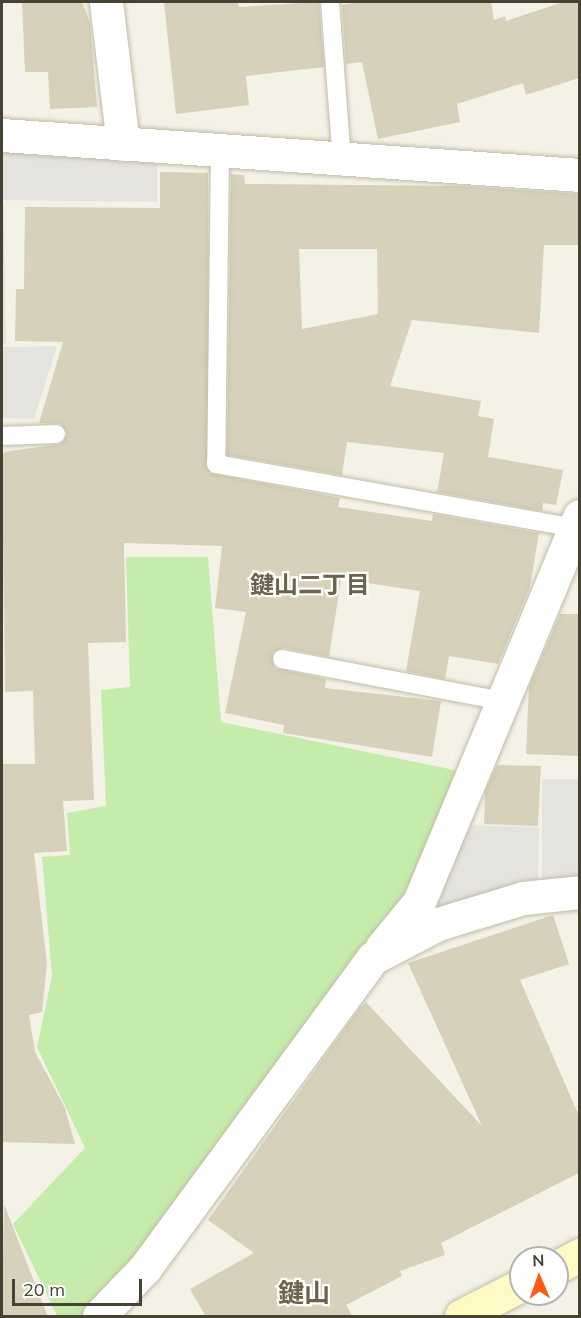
<!DOCTYPE html>
<meta charset="utf-8">
<style>
body{margin:0}
#map{position:relative;width:581px;height:1318px;overflow:hidden;background:#f4f2e6;font-family:Mulish,"Noto Sans JP",sans-serif}
div>[style]{position:absolute}
.green>*{inset:0;background:#c5ecab}
.parking>*{inset:0;background:#e5e3de;transform-origin:0 0}
.building>*{inset:0;background:#d7d0ba}
.roads{filter:drop-shadow(0 0 2px #c0bca7) drop-shadow(0 0 2px #c0bca7)}
.service>*{height:18px;margin:-9px;padding:0 9px;transform-origin:9px;border-radius:9px;background:#fff}
.minor>*{height:33px;margin:-16.5px;padding:0 16.5px;transform-origin:16.5px;border-radius:16.5px;background:#fff}
.secondary>*{height:33px;margin:-16.5px;padding:0 16.5px;transform-origin:16.5px;border-radius:16.5px;background:#fffac5}
span{translate:-50% -50%;white-space:nowrap;text-align:center;line-height:1.15;-webkit-text-stroke:4.5px #fff;paint-order:stroke}
.neighbourhood-label{font-size:24px;color:#6b634b;font-weight:700}
.quarter-label{font-size:26px;color:#6b634b;font-weight:700}
.frame{position:absolute;inset:0;border:3px solid #474334;pointer-events:none}
.north{position:absolute;left:509px;top:1246px;width:60px;height:60px;box-sizing:border-box;background:#fff;border:2px solid #b5b4ae;border-radius:50%;rotate:358deg;font-size:16px;font-weight:700;line-height:24px;text-align:center;color:#474334}
.north::after{content:'';display:block;margin:auto;width:21px;height:27px;background:#ff5a12;clip-path:polygon(50% 0,100% 100%,50% 72%,0 100%)}
.scale{position:absolute;left:12px;top:1279px;width:130px;height:27px;box-sizing:border-box;border:3px solid #474334;border-top:0;padding-left:8px;font-size:18px;line-height:21px;white-space:nowrap;color:#474334;-webkit-text-stroke:4px #fff;paint-order:stroke}
</style>
<div id="map">
<div class="green">
<i style="clip-path:polygon(126px 557px,208px 557px,221px 722px,459px 771px,402px 906px,132px 1262px,82px 1316px,57px 1316px,13px 1224px,85px 1148px,37px 1047px,52px 976px,42px 857px,70px 855px,67px 813px,106px 806px,101px 690px,130px 687px)"></i>
</div>
<div class="parking">
<i style="clip-path:polygon(2px 150px,157px 160px,157px 202px,2px 200px)"></i>
<i style="clip-path:polygon(2px 203px,4px 203px,6px 344px,2px 344px)"></i>
<i style="clip-path:polygon(57px 346px,34px 419px,2px 418px,2px 347px)"></i>
<i style="left:579px;top:779px;width:100px;height:37px;rotate:90deg"></i>
<i style="clip-path:polygon(460px 825px,539px 827px,538px 883px,437px 909px,431px 898px)"></i>
</div>
<div class="building">
<i style="clip-path:polygon(22px 2px,82px 2px,90px 22px,97px 107px,50px 109px,48px 72px,25px 72px)"></i>
<i style="clip-path:polygon(164px 2px,238px 2px,239px 7px,319px 2px,324px 67px,246px 76px,249px 105px,176px 114px)"></i>
<i style="clip-path:polygon(360px 2px,491px 2px,494px 20px,505px 16px,506px 21px,563px 2px,579px 2px,579px 78px,526px 95px,523px 83px,457px 104px,460px 122px,378px 139px,362px 62px,346px 64px,342px 5px)"></i>
<i style="clip-path:polygon(160px 172px,208px 173px,209px 473px,340px 498px,338px 507px,432px 521px,433px 514px,539px 533px,530px 587px,498px 664px,449px 656px,445px 679px,406px 671px,420px 591px,341px 579px,329px 657px,284px 648px,273px 652px,275px 668px,326px 679px,325px 688px,441px 701px,432px 757px,283px 733px,284px 725px,225px 713px,246px 612px,215px 608px,222px 546px,124px 543px,126px 642px,88px 643px,94px 800px,63px 801px,67px 851px,34px 853px,47px 963px,42px 1012px,29px 1015px,35px 1052px,65px 1108px,75px 1144px,2px 1142px,2px 764px,35px 764px,33px 691px,5px 692px,2px 458px,4px 452px,61px 444px,67px 434px,61px 424px,39px 423px,63px 342px,15px 341px,16px 289px,24px 289px,25px 207px,160px 208px)"></i>
<i style="clip-path:polygon(evenodd,231px 174px,244px 175px,245px 184px,462px 186px,579px 194px,579px 245px,544px 245px,539px 333px,412px 320px,390px 386px,481px 401px,478px 416px,494px 419px,488px 457px,563px 470px,556px 505px,543px 503px,542px 511px,437px 492px,444px 453px,347px 442px,342px 475px,227px 455px,231px 174px,299px 249px,377px 249px,378px 314px,302px 329px,299px 249px)"></i>
<i style="clip-path:polygon(560px 614px,579px 614px,579px 756px,526px 754px,529px 687px)"></i>
<i style="clip-path:polygon(497px 765px,541px 766px,538px 826px,484px 824px,485px 792px)"></i>
<i style="clip-path:polygon(553px 915px,569px 964px,520px 980px,579px 1116px,579px 1173px,441px 1243px,445px 1255px,400px 1271px,402px 1276px,346px 1305px,353px 1317px,206px 1317px,190px 1289px,254px 1253px,208px 1220px,358px 1010px,366px 1002px,482px 1126px,408px 963px)"></i>
<i style="clip-path:polygon(4px 1204px,48px 1317px,2px 1317px)"></i>
</div>
<div class="roads">
<div class="service">
<i style="left:330px;top:2px;width:158px;rotate:85.7deg"></i>
<i style="left:220px;top:152px;width:312px;rotate:90.7deg"></i>
<i style="left:216px;top:464px;width:364px;rotate:10.1deg"></i>
<i style="left:2px;top:436px;width:54px;rotate:-2.1deg"></i>
<i style="left:282px;top:659px;width:224px;rotate:10.8deg"></i>
</div>
<div class="minor">
<i style="left:106px;top:2px;width:143px;rotate:83.2deg"></i>
<i style="left:2px;top:135px;width:579px;rotate:3.96deg"></i>
<i style="left:382px;top:947px;width:58px;rotate:-50.6deg"></i>
<i style="left:419px;top:902px;width:418px;rotate:-67.4deg"></i>
<i style="left:99px;top:1316px;width:66px;rotate:-46.2deg"></i>
<i style="left:145px;top:1268px;width:385px;rotate:-53.7deg"></i>
<i style="left:373px;top:958px;width:73px;rotate:-27.6deg"></i>
<i style="left:438px;top:924px;width:89px;rotate:-17deg"></i>
<i style="left:523px;top:898px;width:57px;rotate:-6deg"></i>
</div>
<div class="secondary">
<i style="left:557px;top:1267px;width:26px;rotate:-28deg"></i>
<i style="left:461px;top:1316px;width:68px;rotate:-27.3deg"></i>
</div>
</div>
<div class="neighbourhood-label">
<span style="left:310px;top:585px">鍵山二丁目</span>
</div>
<div class="quarter-label">
<span style="left:304px;top:1293px">鍵山</span>
</div>
<div class="frame"></div>
<div class="north">N</div>
<div class="scale">20 m</div>
</div>
